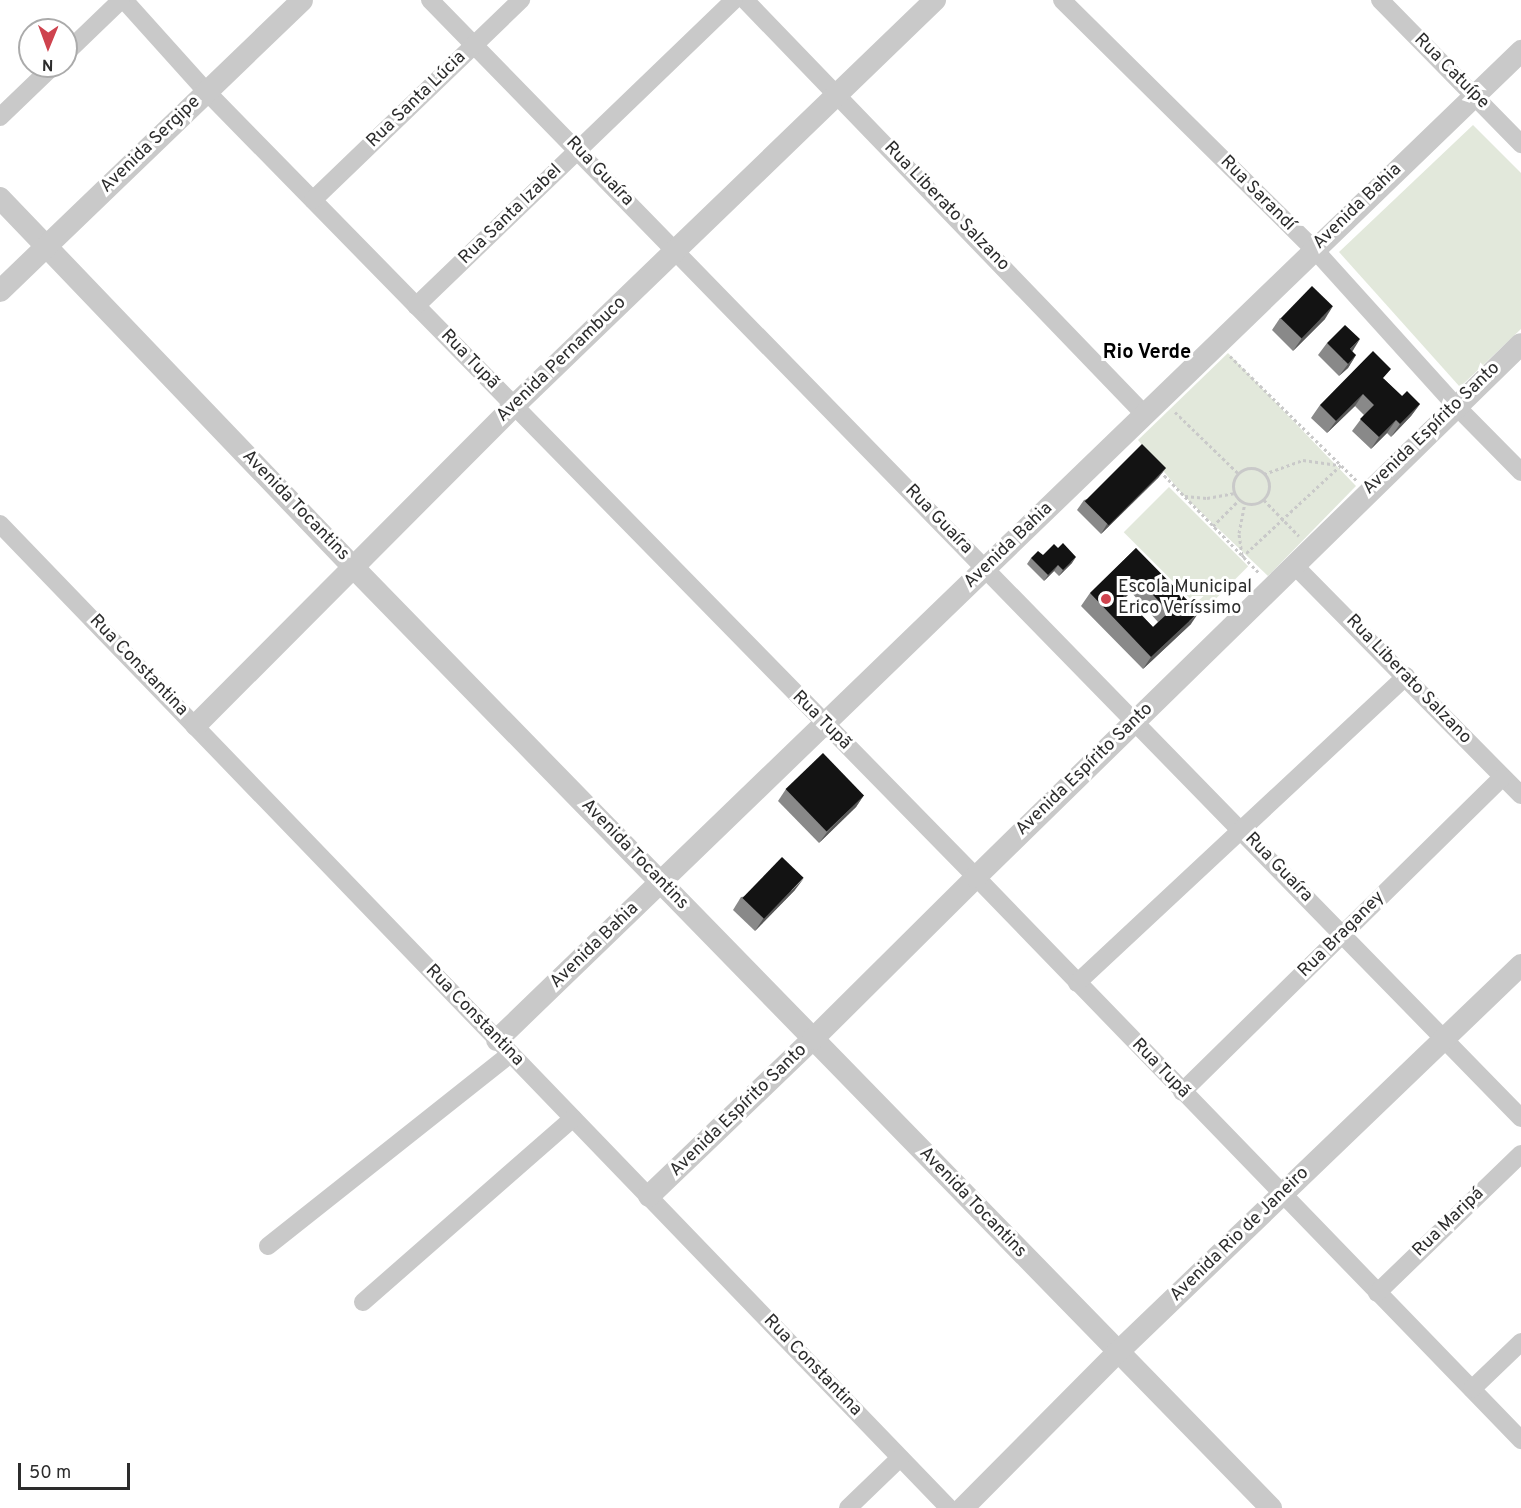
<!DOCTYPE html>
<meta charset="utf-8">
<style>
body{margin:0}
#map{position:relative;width:1521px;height:1508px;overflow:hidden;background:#fff;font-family:Overpass,sans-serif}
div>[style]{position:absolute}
.green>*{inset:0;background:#e2e8db;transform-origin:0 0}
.path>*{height:3px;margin-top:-1.5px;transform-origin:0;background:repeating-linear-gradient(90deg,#c9c9c9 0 3px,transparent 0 6px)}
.path>.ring{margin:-1.5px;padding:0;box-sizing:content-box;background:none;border:3px solid #c9c9c9;border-radius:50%}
.minor>*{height:18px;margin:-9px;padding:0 9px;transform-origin:9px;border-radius:9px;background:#c9c9c9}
.tertiary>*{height:22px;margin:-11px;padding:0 11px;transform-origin:11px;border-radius:11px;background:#c9c9c9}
.wall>*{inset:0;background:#898989}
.shaded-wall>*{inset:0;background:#5a5a5a}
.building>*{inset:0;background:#131313;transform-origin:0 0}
.dots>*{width:16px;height:16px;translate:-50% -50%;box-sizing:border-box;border:3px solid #fff;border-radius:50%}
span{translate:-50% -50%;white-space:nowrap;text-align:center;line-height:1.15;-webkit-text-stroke:6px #fff;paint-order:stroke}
.street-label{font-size:18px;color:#2c2c2c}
.poi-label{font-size:18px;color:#2c2c2c}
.left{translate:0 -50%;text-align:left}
.neighbourhood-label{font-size:20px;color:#000;font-weight:700}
.north{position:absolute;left:18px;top:18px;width:60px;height:60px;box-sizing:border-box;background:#fff;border:2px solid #ababab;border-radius:50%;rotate:181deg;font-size:16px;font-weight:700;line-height:24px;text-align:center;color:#2c2c2c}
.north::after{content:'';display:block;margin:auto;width:21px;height:27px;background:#ce434e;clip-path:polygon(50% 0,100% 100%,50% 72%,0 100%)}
.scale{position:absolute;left:18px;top:1463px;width:112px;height:27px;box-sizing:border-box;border:3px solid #2c2c2c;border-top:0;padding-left:8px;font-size:18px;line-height:21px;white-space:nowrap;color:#2c2c2c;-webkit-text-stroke:4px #fff;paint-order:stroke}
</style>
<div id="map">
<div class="green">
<i style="clip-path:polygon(1473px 125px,1521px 173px,1521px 329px,1460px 387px,1339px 252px)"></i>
<i style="clip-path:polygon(1228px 353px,1356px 486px,1268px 576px,1183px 495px,1138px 440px)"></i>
<i style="left:1169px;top:487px;width:112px;height:64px;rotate:45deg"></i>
</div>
<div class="path">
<i style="left:1230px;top:356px;width:177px;rotate:44.5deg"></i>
<i style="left:1175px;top:412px;width:88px;rotate:44.1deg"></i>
<i class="ring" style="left:1233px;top:468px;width:33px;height:33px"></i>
<i style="left:1160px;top:471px;width:144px;rotate:45.8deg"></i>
<i style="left:1264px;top:474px;width:41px;rotate:-19.7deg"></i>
<i style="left:1303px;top:460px;width:37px;rotate:8deg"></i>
<i style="left:1185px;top:496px;width:22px;rotate:5deg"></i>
<i style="left:1207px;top:498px;width:27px;rotate:-10deg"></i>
<i style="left:1264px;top:500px;width:50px;rotate:45.8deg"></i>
<i style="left:1213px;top:526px;width:37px;rotate:-45deg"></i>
<i style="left:1242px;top:555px;width:22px;rotate:-98deg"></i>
<i style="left:1239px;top:533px;width:31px;rotate:-79deg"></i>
<i style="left:1242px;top:557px;width:135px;rotate:-42.9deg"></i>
</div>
<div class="minor">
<i style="left:124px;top:0;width:122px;rotate:48deg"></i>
<i style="left:206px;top:91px;width:1100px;rotate:45.59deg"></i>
<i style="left:976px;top:877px;width:784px;rotate:45.93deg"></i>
<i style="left:430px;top:0;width:1562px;rotate:45.7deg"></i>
<i style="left:745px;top:0;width:576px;rotate:46.05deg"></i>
<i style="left:1062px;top:0;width:354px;rotate:44.7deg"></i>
<i style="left:1314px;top:249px;width:210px;rotate:47.9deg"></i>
<i style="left:1455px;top:405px;width:94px;rotate:45.4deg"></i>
<i style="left:1380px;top:0;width:202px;rotate:45.6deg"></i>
<i style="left:66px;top:53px;width:76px;rotate:-43.9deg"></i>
<i style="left:0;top:117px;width:74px;rotate:-43.9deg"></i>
<i style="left:313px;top:200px;width:289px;rotate:-43.9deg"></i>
<i style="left:416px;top:306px;width:441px;rotate:-43.9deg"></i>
<i style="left:0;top:524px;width:1367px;rotate:46.04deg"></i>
<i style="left:1294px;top:565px;width:323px;rotate:45.4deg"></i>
<i style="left:1077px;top:983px;width:450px;rotate:-43deg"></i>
<i style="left:1182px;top:1092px;width:449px;rotate:-44.5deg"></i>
<i style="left:268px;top:1246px;width:309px;rotate:-38.4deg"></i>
<i style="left:1377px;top:1293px;width:200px;rotate:-44deg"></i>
<i style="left:363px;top:1302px;width:279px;rotate:-41.2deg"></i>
<i style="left:1472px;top:1389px;width:68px;rotate:-43.8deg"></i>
<i style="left:848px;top:1508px;width:72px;rotate:-43.9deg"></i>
</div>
<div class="tertiary">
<i style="left:0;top:198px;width:513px;rotate:46.26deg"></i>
<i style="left:355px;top:569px;width:1312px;rotate:45.71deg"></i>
<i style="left:0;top:291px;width:419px;rotate:-43.9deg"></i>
<i style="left:196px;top:725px;width:450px;rotate:-45.1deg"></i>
<i style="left:514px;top:406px;width:585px;rotate:-43.96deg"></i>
<i style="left:497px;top:1040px;width:1424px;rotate:-44deg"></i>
<i style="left:649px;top:1196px;width:227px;rotate:-43.8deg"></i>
<i style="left:813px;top:1039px;width:230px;rotate:-44.8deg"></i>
<i style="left:976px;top:877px;width:762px;rotate:-44.36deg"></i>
<i style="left:963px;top:1508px;width:218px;rotate:-45.2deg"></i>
<i style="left:1117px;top:1353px;width:560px;rotate:-43.84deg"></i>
</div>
<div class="wall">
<i style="clip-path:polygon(1280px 318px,1325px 319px,1293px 351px,1272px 330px)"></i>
<i style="clip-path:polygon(1327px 343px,1356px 355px,1348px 368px,1339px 376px,1318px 355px)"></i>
<i style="clip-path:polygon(1384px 379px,1402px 396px,1420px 404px,1411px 416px,1391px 437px,1387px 433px,1371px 449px,1352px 431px,1364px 415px,1355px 406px,1327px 433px,1311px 418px,1320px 405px)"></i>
<i style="clip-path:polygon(1159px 477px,1101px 534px,1077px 510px,1084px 500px)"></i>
<i style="clip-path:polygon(1058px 548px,1072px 563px,1059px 576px,1054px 571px,1044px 581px,1027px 564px,1031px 558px,1043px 555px)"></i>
<i style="clip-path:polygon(evenodd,1136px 548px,1191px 624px,1143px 669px,1081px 606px,1090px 593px,1136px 548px,1131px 592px,1158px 622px,1153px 627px,1125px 597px,1131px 592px)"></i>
<i style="clip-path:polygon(786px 789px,864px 795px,856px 807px,819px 843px,778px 801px)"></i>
<i style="clip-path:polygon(795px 890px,755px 931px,733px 910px,741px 897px)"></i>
</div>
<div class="shaded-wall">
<i style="clip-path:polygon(1333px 306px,1325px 319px,1293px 351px,1302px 338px)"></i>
<i style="clip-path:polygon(1360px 339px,1352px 352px,1342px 361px,1350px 349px)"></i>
<i style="clip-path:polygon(1356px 355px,1348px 368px,1339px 376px,1348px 364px)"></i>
<i style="clip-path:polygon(1363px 394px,1355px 406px,1327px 433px,1336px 421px)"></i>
<i style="clip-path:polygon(1420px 404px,1411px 416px,1391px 437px,1400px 424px)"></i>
<i style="clip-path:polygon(1396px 420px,1387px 433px,1371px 449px,1379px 437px)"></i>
<i style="clip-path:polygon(1166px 468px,1159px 477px,1101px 534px,1107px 524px)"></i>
<i style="clip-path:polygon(1076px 557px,1072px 563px,1059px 576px,1063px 570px)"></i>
<i style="clip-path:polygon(1058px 565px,1054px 571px,1044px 581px,1048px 575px)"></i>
<i style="clip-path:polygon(1139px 580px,1131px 592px,1115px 608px,1123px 596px)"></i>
<i style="clip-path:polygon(1199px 612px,1191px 624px,1143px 669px,1151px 657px)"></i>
<i style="clip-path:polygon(864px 795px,856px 807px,819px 843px,828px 831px)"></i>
<i style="clip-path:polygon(804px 878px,795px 890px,755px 931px,763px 919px)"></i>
</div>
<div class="building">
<i style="left:1312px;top:286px;width:29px;height:45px;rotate:44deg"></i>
<i style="clip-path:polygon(1345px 325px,1360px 339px,1350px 349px,1356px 355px,1348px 364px,1327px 343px)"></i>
<i style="clip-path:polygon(1373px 351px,1391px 369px,1383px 378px,1402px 396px,1407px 391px,1420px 404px,1400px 424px,1396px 420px,1379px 437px,1360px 419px,1374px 405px,1363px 394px,1336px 421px,1320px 405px)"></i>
<i style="left:1142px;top:444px;width:34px;height:81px;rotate:45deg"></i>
<i style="clip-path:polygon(1063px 543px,1076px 557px,1063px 570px,1058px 565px,1048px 575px,1031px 558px,1038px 551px,1043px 555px,1054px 544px,1058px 548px)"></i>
<i style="clip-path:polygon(evenodd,1136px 548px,1199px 612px,1151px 657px,1090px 593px,1136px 548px,1139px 580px,1169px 612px,1153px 627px,1123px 596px,1139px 580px)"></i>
<i style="left:823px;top:753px;width:59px;height:52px;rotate:46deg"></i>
<i style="left:782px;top:857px;width:30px;height:57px;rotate:44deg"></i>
</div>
<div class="dots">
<i style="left:1106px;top:599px;background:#ce434e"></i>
</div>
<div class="street-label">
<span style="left:1451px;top:72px;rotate:45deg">Rua Catuípe</span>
<span style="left:417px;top:100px;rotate:-44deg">Rua Santa Lúcia</span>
<span style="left:151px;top:145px;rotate:-44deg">Avenida Sergipe</span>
<span style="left:599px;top:172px;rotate:46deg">Rua Guaíra</span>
<span style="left:1257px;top:194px;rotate:45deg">Rua Sarandí</span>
<span style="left:946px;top:207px;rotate:46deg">Rua Liberato Salzano</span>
<span style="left:1358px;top:207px;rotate:-44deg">Avenida Bahia</span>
<span style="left:511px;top:215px;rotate:-44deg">Rua Santa Izabel</span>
<span style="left:469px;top:360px;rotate:46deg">Rua Tupã</span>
<span style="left:562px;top:360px;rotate:-44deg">Avenida Pernambuco</span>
<span style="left:1432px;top:429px;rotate:-44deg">Avenida Espírito Santo</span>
<span style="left:295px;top:506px;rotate:46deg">Avenida Tocantins</span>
<span style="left:938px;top:520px;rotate:46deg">Rua Guaíra</span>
<span style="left:1009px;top:546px;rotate:-44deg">Avenida Bahia</span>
<span style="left:138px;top:666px;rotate:46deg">Rua Constantina</span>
<span style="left:1408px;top:680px;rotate:46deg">Rua Liberato Salzano</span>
<span style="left:821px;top:721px;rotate:45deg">Rua Tupã</span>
<span style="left:1085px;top:770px;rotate:-44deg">Avenida Espírito Santo</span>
<span style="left:634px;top:855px;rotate:46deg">Avenida Tocantins</span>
<span style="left:1278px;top:868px;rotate:46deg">Rua Guaíra</span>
<span style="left:1342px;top:935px;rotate:-45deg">Rua Braganey</span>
<span style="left:595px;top:946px;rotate:-44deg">Avenida Bahia</span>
<span style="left:474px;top:1016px;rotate:46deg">Rua Constantina</span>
<span style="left:1160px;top:1069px;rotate:46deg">Rua Tupã</span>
<span style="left:739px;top:1111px;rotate:-44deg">Avenida Espírito Santo</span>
<span style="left:972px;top:1203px;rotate:46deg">Avenida Tocantins</span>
<span style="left:1449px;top:1223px;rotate:-44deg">Rua Maripá</span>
<span style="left:1240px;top:1235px;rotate:-44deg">Avenida Rio de Janeiro</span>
<span style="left:812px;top:1366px;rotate:46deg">Rua Constantina</span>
</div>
<div class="poi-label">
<span class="left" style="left:1118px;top:599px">Escola Municipal<br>Erico Veríssimo</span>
</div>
<div class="neighbourhood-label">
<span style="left:1147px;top:353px">Rio Verde</span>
</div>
<div class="north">N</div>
<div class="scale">50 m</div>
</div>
